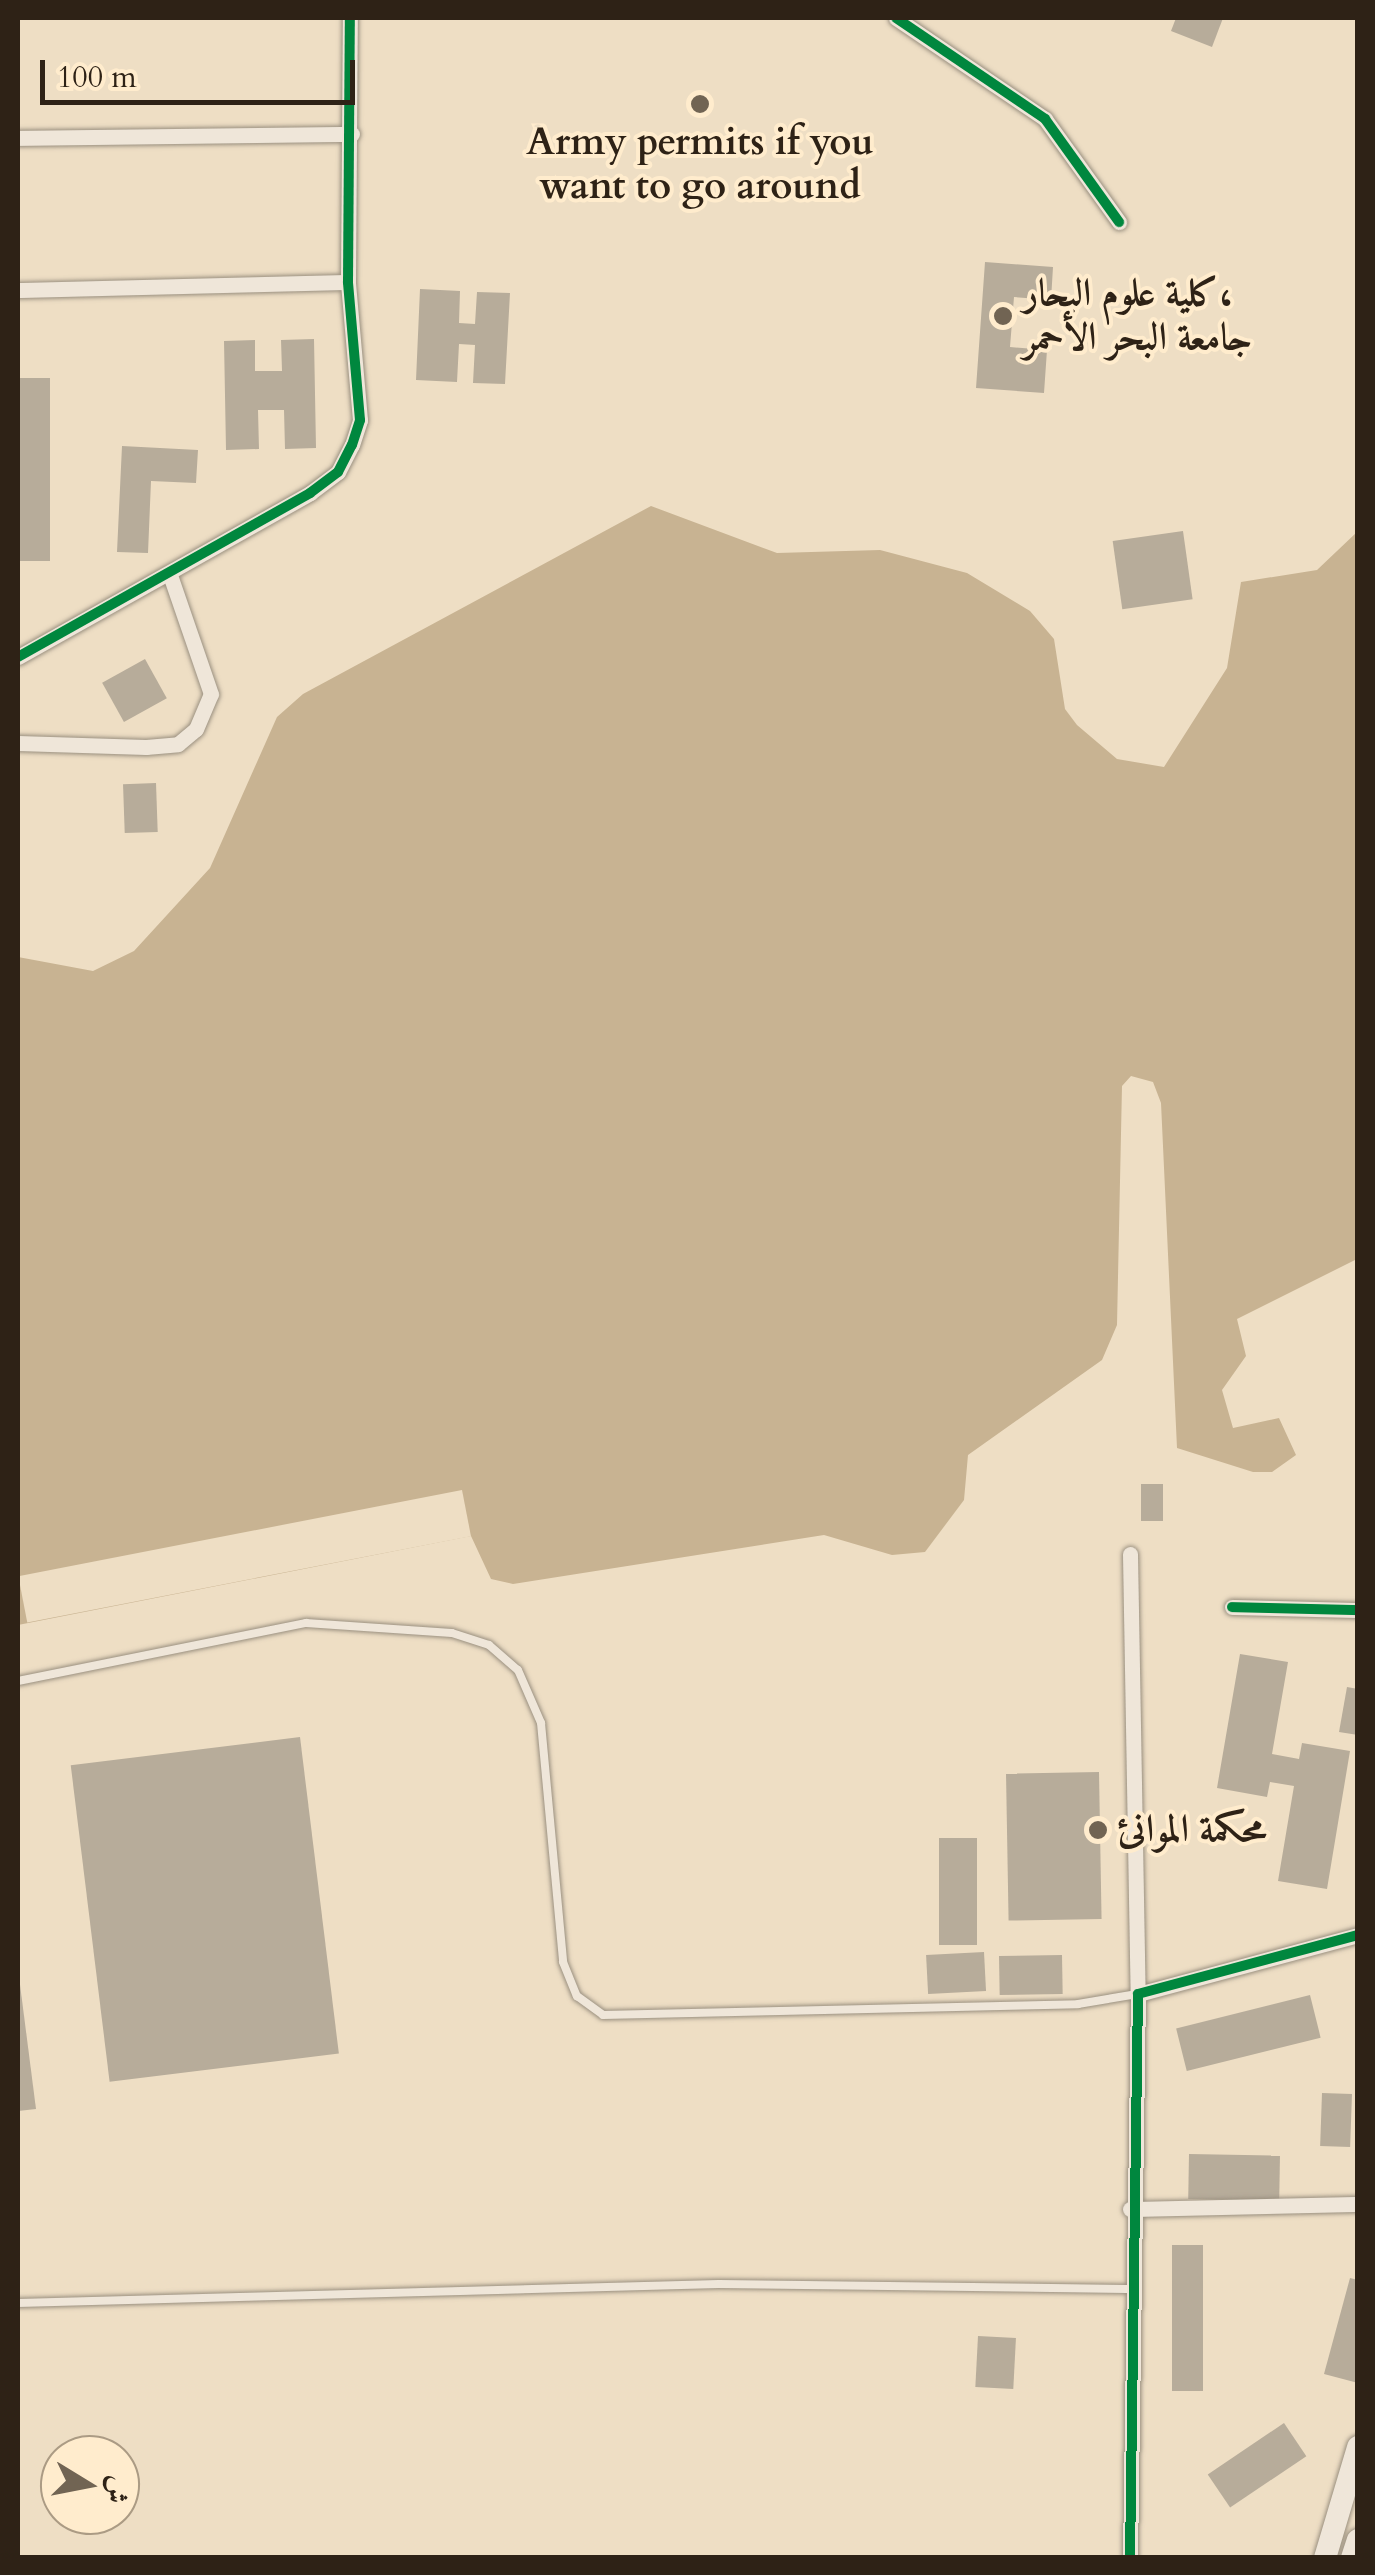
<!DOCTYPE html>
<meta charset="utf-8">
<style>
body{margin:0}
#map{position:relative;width:1375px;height:2575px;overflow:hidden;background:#eedec4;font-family:Cardo,Amiri,serif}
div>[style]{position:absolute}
.water>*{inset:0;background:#c8b392}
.pier>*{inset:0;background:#eedec4;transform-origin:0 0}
.building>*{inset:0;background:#b7ac9a;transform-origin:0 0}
.roads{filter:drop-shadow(0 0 2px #9a9080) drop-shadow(0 0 2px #9a9080)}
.lane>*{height:8px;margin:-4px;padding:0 4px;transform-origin:4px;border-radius:4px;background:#efe6d9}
.street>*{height:15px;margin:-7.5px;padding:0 7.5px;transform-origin:7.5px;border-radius:7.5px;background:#efe6d9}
.secondary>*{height:22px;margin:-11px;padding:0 11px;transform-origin:11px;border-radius:11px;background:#efe6d9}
.cycleway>*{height:10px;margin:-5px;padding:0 5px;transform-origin:5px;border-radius:5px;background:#00873e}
.dots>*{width:28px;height:28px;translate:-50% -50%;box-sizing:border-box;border:5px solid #ffeccd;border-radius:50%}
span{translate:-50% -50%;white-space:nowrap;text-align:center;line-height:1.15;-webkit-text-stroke:8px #ffeccd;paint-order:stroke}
.poi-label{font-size:38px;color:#2e2216;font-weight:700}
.left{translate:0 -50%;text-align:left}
.frame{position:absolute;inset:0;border:20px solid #2e2216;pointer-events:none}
.north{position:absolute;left:40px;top:2435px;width:100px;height:100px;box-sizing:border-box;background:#ffeccd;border:2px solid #ab9b84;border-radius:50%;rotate:100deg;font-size:28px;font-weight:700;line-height:40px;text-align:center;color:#2e2216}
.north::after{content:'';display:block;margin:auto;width:35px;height:45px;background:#716453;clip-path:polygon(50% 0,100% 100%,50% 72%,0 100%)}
.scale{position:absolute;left:40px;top:60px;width:315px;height:45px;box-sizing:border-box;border:5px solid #2e2216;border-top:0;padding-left:12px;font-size:30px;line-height:35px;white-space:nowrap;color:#2e2216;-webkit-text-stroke:8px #ffeccd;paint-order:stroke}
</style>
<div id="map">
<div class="water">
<i style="clip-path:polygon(651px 506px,777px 553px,880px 550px,967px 573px,1030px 611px,1054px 639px,1065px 709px,1077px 725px,1117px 759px,1164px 767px,1227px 668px,1241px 582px,1317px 570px,1357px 532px,1357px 1259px,1237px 1319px,1246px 1356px,1222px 1390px,1233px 1428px,1279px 1418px,1296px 1455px,1272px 1472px,1253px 1472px,1177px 1448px,1161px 1103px,1153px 1082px,1131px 1076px,1122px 1086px,1117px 1325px,1102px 1360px,968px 1455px,964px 1500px,925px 1552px,892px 1555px,824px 1535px,513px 1584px,491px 1579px,471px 1536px,18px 1625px,18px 957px,93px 971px,134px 951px,210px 868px,277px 717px,303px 694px)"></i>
</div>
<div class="pier">
<i style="left:462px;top:1490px;width:47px;height:452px;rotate:79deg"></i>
</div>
<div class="building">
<i style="clip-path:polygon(1176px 18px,1223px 18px,1212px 47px,1171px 31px)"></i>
<i style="clip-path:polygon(985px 262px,1053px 267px,1051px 300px,1014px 297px,1010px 347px,1047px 350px,1044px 393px,976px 388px)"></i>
<i style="clip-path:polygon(420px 289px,460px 291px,459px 323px,475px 324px,477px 292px,510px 293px,505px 384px,473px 383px,475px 345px,459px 344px,457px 382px,416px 380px)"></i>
<i style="clip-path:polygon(314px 339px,316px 448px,285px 449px,284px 410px,258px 410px,259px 449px,226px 450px,224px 341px,255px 340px,255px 371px,282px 371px,281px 340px)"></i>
<i style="left:18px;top:378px;width:32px;height:183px"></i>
<i style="clip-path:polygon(122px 446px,198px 450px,196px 483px,151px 481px,148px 553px,117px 552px)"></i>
<i style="left:1183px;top:531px;width:69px;height:71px;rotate:82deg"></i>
<i style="left:145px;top:659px;width:45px;height:49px;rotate:61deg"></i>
<i style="left:156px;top:783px;width:49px;height:33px;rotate:88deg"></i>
<i style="left:1141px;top:1484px;width:22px;height:37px"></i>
<i style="clip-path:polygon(1240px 1654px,1288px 1662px,1272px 1754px,1299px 1759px,1302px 1743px,1350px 1751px,1327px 1889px,1278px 1881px,1294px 1786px,1270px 1782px,1267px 1797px,1217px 1788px)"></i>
<i style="clip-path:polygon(1347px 1687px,1358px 1689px,1358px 1735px,1339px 1732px)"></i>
<i style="left:300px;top:1737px;width:319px;height:231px;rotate:83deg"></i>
<i style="left:1099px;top:1772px;width:147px;height:93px;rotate:89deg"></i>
<i style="left:939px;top:1838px;width:38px;height:107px"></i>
<i style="left:984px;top:1952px;width:39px;height:58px;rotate:87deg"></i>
<i style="left:1062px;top:1955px;width:39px;height:63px;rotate:89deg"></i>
<i style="clip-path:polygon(18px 1969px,36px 2109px,18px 2111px)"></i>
<i style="left:1310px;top:1995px;width:44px;height:138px;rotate:76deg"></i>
<i style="left:1322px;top:2093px;width:30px;height:53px;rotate:2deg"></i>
<i style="left:1189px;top:2154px;width:91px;height:45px;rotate:1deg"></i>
<i style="left:1172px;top:2245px;width:31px;height:146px"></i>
<i style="clip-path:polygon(1350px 2278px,1358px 2280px,1358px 2383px,1324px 2374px)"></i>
<i style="left:978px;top:2336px;width:38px;height:51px;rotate:3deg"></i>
<i style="left:1284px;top:2423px;width:40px;height:92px;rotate:56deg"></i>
</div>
<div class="roads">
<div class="lane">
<i style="left:18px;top:1681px;width:294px;rotate:-11.4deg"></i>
<i style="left:306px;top:1623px;width:146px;rotate:3.9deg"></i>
<i style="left:452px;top:1633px;width:39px;rotate:18deg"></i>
<i style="left:489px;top:1645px;width:38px;rotate:41deg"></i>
<i style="left:518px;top:1670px;width:58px;rotate:66.5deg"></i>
<i style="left:541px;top:1723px;width:240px;rotate:84.7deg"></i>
<i style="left:563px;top:1962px;width:37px;rotate:68deg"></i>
<i style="left:577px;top:1996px;width:32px;rotate:36deg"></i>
<i style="left:603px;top:2015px;width:475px;rotate:-1.3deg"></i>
<i style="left:1078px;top:2004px;width:60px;rotate:-9.6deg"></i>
<i style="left:18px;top:2303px;width:701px;rotate:-1.55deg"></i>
<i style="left:719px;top:2284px;width:408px;rotate:0.7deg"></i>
</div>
<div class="street">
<i style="left:896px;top:18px;width:180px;rotate:34.1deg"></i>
<i style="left:1045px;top:119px;width:127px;rotate:54.3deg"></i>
<i style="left:18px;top:138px;width:334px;rotate:-0.7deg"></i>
<i style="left:18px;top:290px;width:330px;rotate:-1.4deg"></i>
<i style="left:18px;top:657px;width:335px;rotate:-29.3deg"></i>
<i style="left:310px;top:493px;width:35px;rotate:-37deg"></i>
<i style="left:338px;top:472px;width:30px;rotate:-63deg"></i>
<i style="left:352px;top:445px;width:26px;rotate:-72deg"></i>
<i style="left:360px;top:420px;width:139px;rotate:-95deg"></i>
<i style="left:348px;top:282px;width:264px;rotate:-89.6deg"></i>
<i style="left:18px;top:743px;width:128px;rotate:1.8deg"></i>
<i style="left:146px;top:747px;width:32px;rotate:-5deg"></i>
<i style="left:178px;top:744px;width:23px;rotate:-40deg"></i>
<i style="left:196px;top:729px;width:38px;rotate:-67deg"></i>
<i style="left:211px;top:694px;width:123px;rotate:-109deg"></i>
<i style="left:1130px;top:1554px;width:440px;rotate:89deg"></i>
<i style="left:1232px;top:1607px;width:126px;rotate:1.4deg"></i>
<i style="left:1130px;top:2209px;width:228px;rotate:-1.3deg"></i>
<i style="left:1130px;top:2558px;width:564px;rotate:-89.19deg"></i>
<i style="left:1138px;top:1994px;width:228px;rotate:-15deg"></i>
</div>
<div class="secondary">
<i style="left:1325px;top:2558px;width:116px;rotate:-73.4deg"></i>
<i style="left:1352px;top:2558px;width:19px;rotate:-72deg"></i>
</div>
</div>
<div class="cycleway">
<i style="left:896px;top:18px;width:180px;rotate:34.1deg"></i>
<i style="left:1045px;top:119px;width:127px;rotate:54.3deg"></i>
<i style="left:18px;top:657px;width:335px;rotate:-29.3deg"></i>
<i style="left:310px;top:493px;width:35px;rotate:-37deg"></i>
<i style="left:338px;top:472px;width:30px;rotate:-63deg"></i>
<i style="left:352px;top:445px;width:26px;rotate:-72deg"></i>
<i style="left:360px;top:420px;width:139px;rotate:-95deg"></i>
<i style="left:348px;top:282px;width:264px;rotate:-89.6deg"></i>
<i style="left:1232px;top:1607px;width:126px;rotate:1.4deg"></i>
<i style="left:1130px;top:2558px;width:564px;rotate:-89.19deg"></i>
<i style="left:1138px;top:1994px;width:228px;rotate:-15deg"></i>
</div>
<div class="dots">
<i style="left:700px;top:104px;background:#716453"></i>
<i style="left:1003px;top:316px;background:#716453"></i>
<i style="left:1098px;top:1830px;background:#716453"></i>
</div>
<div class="poi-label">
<span style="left:700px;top:165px">Army permits if you<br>want to go around</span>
<span class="left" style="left:1023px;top:316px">كلية علوم البحار،<br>جامعة البحر الأحمر</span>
<span class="left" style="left:1118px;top:1830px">محكمة الموانئ</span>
</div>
<div class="frame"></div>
<div class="north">ش</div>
<div class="scale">100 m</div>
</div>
